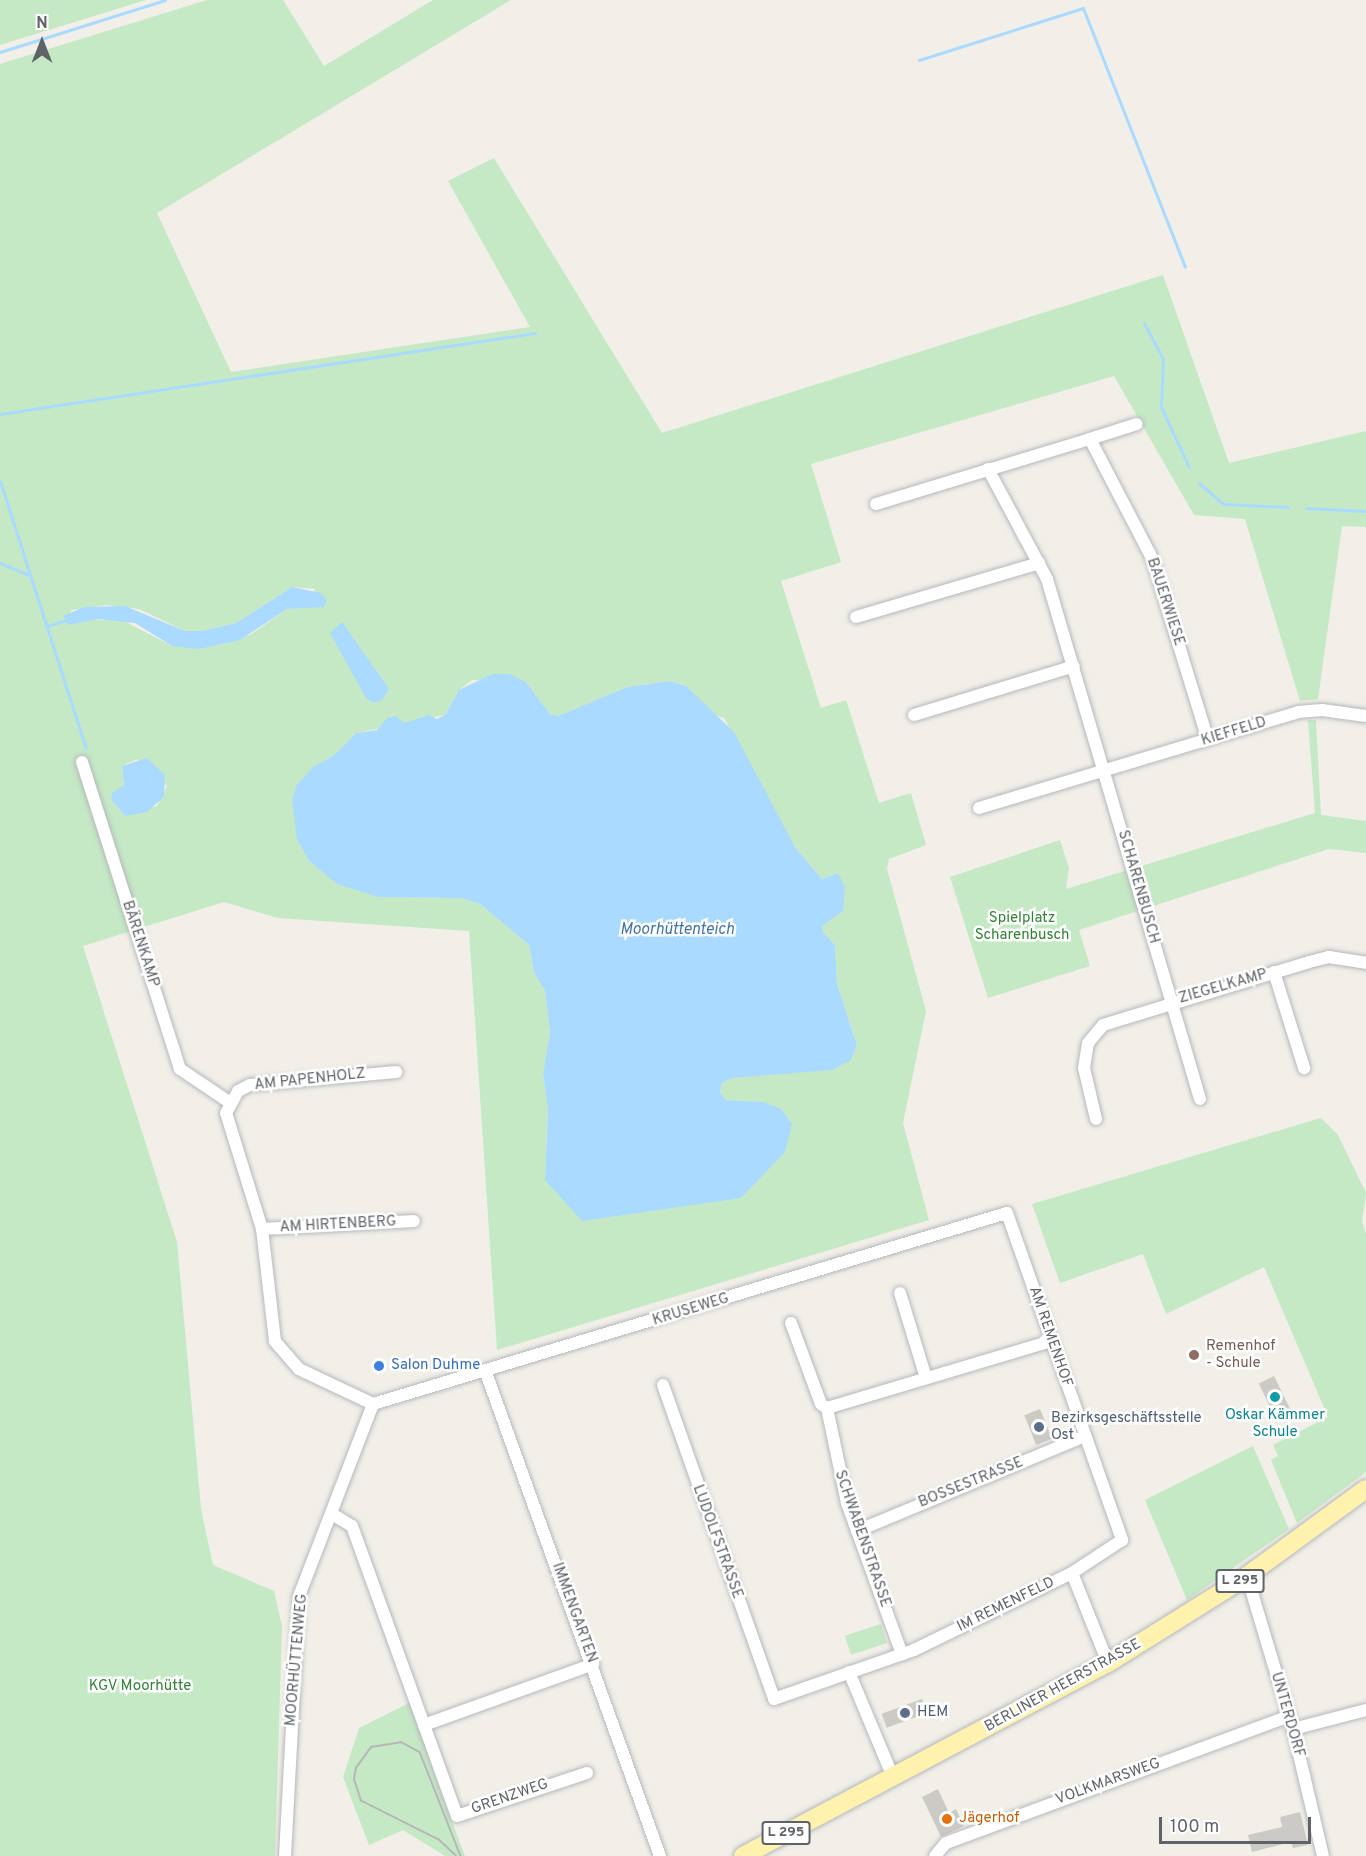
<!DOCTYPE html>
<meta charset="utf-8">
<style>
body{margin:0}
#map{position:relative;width:1366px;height:1856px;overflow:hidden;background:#f1efe8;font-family:Overpass,sans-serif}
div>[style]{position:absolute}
.green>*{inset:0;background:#c5e8c5;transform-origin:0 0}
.water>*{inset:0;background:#aadaff}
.stream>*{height:3px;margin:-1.5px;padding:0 1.5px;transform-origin:1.5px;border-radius:1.5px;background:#aadaff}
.building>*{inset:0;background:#cccac5;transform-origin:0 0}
.roads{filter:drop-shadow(0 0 2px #b5b8bc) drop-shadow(0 0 2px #b5b8bc)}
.minor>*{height:12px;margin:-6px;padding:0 6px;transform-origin:6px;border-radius:6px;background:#fff}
.primary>*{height:18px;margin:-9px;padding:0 9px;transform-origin:9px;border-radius:9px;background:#fff2af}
.tram>*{height:1.5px;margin:-0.75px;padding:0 0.75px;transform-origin:0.75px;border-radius:0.75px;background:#b6b7b8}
.dots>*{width:16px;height:16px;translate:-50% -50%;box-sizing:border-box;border:3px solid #fff;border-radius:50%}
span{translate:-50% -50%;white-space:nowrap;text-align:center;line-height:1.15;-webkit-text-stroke:5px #fff;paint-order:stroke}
.shield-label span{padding:2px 4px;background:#fff;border:2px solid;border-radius:4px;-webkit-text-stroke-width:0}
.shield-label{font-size:14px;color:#5f6368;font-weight:700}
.street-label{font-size:15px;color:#5f6368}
.park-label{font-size:15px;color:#348238}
.education-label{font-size:15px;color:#785e54}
.left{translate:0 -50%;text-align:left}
.shop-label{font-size:15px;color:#366cbe}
.culture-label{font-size:15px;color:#0d838f}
.service-label{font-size:15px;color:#4e5e75}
.food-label{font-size:15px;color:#c56008}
.water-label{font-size:16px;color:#4174aa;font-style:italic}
.north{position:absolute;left:12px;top:12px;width:60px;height:60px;-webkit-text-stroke:4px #fff;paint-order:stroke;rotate:0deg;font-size:16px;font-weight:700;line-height:24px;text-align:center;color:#5f6368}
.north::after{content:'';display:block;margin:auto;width:21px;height:27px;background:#5f6368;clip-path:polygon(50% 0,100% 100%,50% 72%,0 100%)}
.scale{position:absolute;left:1159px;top:1817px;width:152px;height:27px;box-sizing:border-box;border:3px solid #5f6368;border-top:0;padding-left:8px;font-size:18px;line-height:21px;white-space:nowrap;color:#5f6368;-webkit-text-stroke:4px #fff;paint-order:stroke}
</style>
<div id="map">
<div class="green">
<i style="clip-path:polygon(0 0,146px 0,0 45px)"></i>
<i style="clip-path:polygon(evenodd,207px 0,283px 0,324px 66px,433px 0,511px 0,157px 213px,231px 372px,530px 327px,448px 181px,494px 158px,662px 433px,1163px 275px,1229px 463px,1366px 431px,1366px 527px,1342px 526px,1318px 699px,1300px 701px,1245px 519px,1194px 515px,1114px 376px,811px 464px,841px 562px,781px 581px,821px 708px,846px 700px,879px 803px,911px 793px,926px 845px,889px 859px,887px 869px,926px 1011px,903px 1123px,929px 1220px,497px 1350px,469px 931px,278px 918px,224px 902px,83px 946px,177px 1242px,201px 1509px,213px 1565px,274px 1591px,282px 1626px,275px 1856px,0 1856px,0 64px,207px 0,292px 587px,315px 589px,308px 608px,287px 609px,250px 635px,219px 645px,172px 646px,124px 621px,86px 619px,68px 625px,71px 610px,106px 605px,139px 609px,185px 631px,202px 631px,236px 623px,292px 587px,207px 0,472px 680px,526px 682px,550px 714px,558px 716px,627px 687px,670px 681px,686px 686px,710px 713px,724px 718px,795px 847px,822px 879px,838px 873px,843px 911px,822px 926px,823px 932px,835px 945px,837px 984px,857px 1045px,851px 1060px,732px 1078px,722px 1083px,720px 1092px,726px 1100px,762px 1102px,545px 1180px,548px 1110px,543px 1073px,550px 1033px,545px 991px,534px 972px,529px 945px,480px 904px,461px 898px,378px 897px,338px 884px,309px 861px,313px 767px,333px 756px,356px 733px,445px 715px,459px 690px,472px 680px,207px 0,137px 759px,167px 786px,157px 806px,125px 816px,112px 800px,124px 787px,122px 766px,137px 759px)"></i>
<i style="clip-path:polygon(1308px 720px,1316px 720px,1321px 815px,1366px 821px,1366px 853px,1329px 849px,1079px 930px,1090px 966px,988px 998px,950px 877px,1060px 840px,1069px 868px,1066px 889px,1315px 813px)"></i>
<i style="clip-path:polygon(1321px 1118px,1338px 1135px,1366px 1193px,1362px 1222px,1366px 1234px,1366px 1472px,1297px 1523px,1271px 1460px,1278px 1456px,1273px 1445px,1328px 1417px,1264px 1267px,1166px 1314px,1143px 1254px,1060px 1283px,1032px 1204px)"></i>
<i style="clip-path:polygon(1253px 1446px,1289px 1529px,1187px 1600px,1145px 1500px)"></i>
<i style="left:881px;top:1624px;width:20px;height:38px;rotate:72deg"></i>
<i style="clip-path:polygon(411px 1702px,436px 1779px,465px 1856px,445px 1856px,403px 1830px,369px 1845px,343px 1777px,359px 1728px)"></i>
</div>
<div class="water">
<i style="clip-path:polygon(292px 587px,321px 593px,327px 600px,324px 607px,287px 609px,240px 640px,199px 649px,172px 646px,135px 623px,98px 619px,68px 625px,63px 616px,84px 607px,125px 606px,185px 631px,202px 631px,236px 623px)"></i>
<i style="clip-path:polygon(342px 622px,389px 689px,382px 700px,373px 703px,366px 698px,330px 633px)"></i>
<i style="clip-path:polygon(492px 674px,509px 674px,526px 682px,550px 714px,558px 716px,627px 687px,670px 681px,686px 686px,734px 732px,795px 847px,822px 879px,838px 873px,845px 887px,843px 911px,822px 926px,823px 932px,835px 945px,837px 984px,857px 1045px,851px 1060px,832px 1070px,732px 1078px,722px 1083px,720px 1092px,726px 1100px,763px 1102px,781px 1109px,792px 1124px,785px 1152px,741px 1198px,582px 1221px,545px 1180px,548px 1110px,543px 1073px,550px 1033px,545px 991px,534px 972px,529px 945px,480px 904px,461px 898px,378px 897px,337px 884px,309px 861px,297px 839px,292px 801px,296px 786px,313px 767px,333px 756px,356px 733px,377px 730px,387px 718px,396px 716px,404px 723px,429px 715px,437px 719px,445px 715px,459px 690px)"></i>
<i style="clip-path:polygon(147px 758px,165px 775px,164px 797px,147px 812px,125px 816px,111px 799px,113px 792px,124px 786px,122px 766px)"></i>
</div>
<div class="stream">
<i style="left:0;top:52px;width:173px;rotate:-17.5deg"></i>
<i style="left:919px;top:60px;width:172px;rotate:-17.6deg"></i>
<i style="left:1083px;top:8px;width:278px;rotate:68.5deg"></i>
<i style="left:1144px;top:323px;width:41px;rotate:62.2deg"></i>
<i style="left:1163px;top:359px;width:48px;rotate:92.4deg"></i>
<i style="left:1161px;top:407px;width:66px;rotate:65deg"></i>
<i style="left:0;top:414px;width:541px;rotate:-8.61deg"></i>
<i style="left:0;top:481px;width:281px;rotate:72.2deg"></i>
<i style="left:1199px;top:483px;width:32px;rotate:41deg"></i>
<i style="left:1223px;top:504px;width:65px;rotate:2.6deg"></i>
<i style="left:1306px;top:508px;width:60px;rotate:2.9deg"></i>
<i style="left:0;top:563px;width:30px;rotate:23deg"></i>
<i style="left:46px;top:626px;width:22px;rotate:-16deg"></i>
</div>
<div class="building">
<i style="left:1274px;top:1376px;width:39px;height:17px;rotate:64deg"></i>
<i style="left:1040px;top:1409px;width:32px;height:17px;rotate:68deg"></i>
<i style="left:922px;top:1699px;width:15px;height:43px;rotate:70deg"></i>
<i style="clip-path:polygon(938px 1789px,949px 1813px,956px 1809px,964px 1826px,941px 1837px,922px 1797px)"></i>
<i style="clip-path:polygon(1300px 1812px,1308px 1845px,1293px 1848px,1291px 1842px,1252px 1852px,1248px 1835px,1282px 1827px,1280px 1817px)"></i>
</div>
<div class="roads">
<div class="minor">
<i style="left:1090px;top:439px;width:49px;rotate:-17.7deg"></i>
<i style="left:988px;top:469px;width:125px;rotate:61.8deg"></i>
<i style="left:1047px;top:579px;width:542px;rotate:73.6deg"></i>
<i style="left:876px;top:504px;width:224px;rotate:-16.9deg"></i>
<i style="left:1090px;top:439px;width:134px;rotate:62.5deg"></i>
<i style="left:1152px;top:558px;width:190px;rotate:72.9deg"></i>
<i style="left:856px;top:617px;width:191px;rotate:-16.4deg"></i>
<i style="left:914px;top:715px;width:167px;rotate:-17deg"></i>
<i style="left:82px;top:762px;width:322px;rotate:72.3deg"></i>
<i style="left:180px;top:1069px;width:59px;rotate:34deg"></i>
<i style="left:979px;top:808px;width:333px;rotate:-16.7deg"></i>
<i style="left:1298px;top:712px;width:24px;rotate:-5deg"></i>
<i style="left:1322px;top:710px;width:44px;rotate:7.8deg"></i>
<i style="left:1274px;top:972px;width:101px;rotate:72.6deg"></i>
<i style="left:1096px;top:1119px;width:52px;rotate:-103.2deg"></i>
<i style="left:1084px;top:1068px;width:25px;rotate:-81deg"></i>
<i style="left:1088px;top:1043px;width:23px;rotate:-50deg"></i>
<i style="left:1103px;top:1025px;width:215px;rotate:-17deg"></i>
<i style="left:1309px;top:962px;width:21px;rotate:-14deg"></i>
<i style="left:1329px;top:957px;width:37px;rotate:9deg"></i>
<i style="left:262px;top:1229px;width:152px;rotate:-3deg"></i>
<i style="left:900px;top:1293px;width:89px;rotate:73deg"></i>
<i style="left:791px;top:1323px;width:86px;rotate:69.7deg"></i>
<i style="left:821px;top:1404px;width:7px;rotate:34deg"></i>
<i style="left:827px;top:1408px;width:97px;rotate:78.1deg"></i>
<i style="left:847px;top:1503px;width:161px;rotate:70deg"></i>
<i style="left:485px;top:1370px;width:517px;rotate:70.2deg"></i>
<i style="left:663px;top:1385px;width:333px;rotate:70.5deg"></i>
<i style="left:774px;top:1699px;width:148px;rotate:-19.3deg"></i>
<i style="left:914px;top:1650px;width:176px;rotate:-26deg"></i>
<i style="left:1072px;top:1573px;width:97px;rotate:68.2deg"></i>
<i style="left:373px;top:1404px;width:662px;rotate:-16.77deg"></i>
<i style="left:1007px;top:1213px;width:347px;rotate:70.6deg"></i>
<i style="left:1122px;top:1540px;width:60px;rotate:146.6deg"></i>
<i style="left:373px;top:1404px;width:82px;rotate:-154.7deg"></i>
<i style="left:299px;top:1369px;width:37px;rotate:-131deg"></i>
<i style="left:275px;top:1341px;width:113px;rotate:-96.6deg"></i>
<i style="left:262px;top:1229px;width:121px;rotate:-107.2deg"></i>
<i style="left:226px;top:1113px;width:25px;rotate:-61deg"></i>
<i style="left:238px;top:1091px;width:13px;rotate:-27deg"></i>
<i style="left:250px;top:1085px;width:147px;rotate:-5.1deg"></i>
<i style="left:827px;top:1408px;width:235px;rotate:-16.6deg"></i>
<i style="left:332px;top:1514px;width:23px;rotate:31deg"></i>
<i style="left:352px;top:1526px;width:308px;rotate:70.1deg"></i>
<i style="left:457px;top:1816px;width:137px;rotate:-18.3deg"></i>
<i style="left:857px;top:1531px;width:247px;rotate:-22.6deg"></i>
<i style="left:1247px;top:1576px;width:160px;rotate:73.3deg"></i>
<i style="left:1293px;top:1729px;width:130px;rotate:76.7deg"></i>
<i style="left:849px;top:1672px;width:114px;rotate:67.3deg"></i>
<i style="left:424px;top:1725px;width:180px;rotate:-19.8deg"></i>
<i style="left:1293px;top:1729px;width:75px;rotate:-14.6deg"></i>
<i style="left:285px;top:1856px;width:260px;rotate:-86.9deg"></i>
<i style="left:299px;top:1596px;width:206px;rotate:-68.9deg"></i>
<i style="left:935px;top:1856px;width:17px;rotate:-50deg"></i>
<i style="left:946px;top:1843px;width:363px;rotate:-20.3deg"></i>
</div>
<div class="primary">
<i style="left:743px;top:1856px;width:413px;rotate:-27.9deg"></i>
<i style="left:1108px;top:1663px;width:164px;rotate:-32deg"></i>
<i style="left:1247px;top:1576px;width:147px;rotate:-36.2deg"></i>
</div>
</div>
<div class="tram">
<i style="left:456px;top:1856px;width:23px;rotate:-137deg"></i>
<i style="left:439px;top:1840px;width:87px;rotate:-153.4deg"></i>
<i style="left:361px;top:1801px;width:22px;rotate:-108deg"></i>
<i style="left:354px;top:1780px;width:12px;rotate:-81deg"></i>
<i style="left:356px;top:1768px;width:26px;rotate:-54deg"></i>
<i style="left:371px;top:1747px;width:30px;rotate:-9deg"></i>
<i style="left:401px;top:1742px;width:21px;rotate:28deg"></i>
<i style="left:420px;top:1752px;width:112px;rotate:68.5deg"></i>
</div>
<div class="dots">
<i style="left:1194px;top:1355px;background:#8d6e63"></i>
<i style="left:379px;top:1366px;background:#3f7fe0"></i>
<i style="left:1275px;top:1397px;background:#0f9aa8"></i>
<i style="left:1039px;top:1427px;background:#5c6f8a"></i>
<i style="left:905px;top:1713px;background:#5c6f8a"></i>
<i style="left:947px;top:1819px;background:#e8710a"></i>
</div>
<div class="shield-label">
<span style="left:1240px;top:1581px">L 295</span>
<span style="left:786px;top:1833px">L 295</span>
</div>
<div class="street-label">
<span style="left:1165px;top:602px;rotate:72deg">BAUERWIESE</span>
<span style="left:1234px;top:732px;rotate:-17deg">KIEFFELD</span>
<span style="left:1138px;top:887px;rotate:74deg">SCHARENBUSCH</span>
<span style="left:140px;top:944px;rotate:72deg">BÄRENKAMP</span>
<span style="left:1223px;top:987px;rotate:-16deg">ZIEGELKAMP</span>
<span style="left:310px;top:1080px;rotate:-6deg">AM PAPENHOLZ</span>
<span style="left:338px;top:1225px;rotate:-3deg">AM HIRTENBERG</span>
<span style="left:691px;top:1310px;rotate:-17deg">KRUSEWEG</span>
<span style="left:1050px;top:1337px;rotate:71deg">AM REMENHOF</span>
<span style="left:971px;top:1483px;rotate:-22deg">BOSSESTRASSE</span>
<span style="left:862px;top:1539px;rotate:71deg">SCHWABENSTRASSE</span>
<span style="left:717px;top:1542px;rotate:70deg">LUDOLFSTRASSE</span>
<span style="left:1006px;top:1605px;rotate:-26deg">IM REMENFELD</span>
<span style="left:574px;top:1613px;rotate:70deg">IMMENGARTEN</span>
<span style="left:297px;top:1660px;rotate:-85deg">MOORHÜTTENWEG</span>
<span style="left:1063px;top:1686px;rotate:-29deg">BERLINER HEERSTRASSE</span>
<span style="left:1287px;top:1715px;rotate:74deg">UNTERDORF</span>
<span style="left:1108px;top:1782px;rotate:-20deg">VOLKMARSWEG</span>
<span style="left:510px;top:1797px;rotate:-19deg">GRENZWEG</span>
</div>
<div class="park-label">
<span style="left:1022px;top:927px">Spielplatz<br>Scharenbusch</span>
<span style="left:140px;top:1687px">KGV Moorhütte</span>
</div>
<div class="education-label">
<span class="left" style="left:1206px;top:1355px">Remenhof<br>- Schule</span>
</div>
<div class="shop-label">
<span class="left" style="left:391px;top:1366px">Salon Duhme</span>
</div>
<div class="culture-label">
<span style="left:1275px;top:1424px">Oskar Kämmer<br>Schule</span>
</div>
<div class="service-label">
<span class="left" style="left:1051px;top:1427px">Bezirksgeschäftsstelle<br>Ost</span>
<span class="left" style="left:917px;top:1713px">HEM</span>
</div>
<div class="food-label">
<span class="left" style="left:959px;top:1819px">Jägerhof</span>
</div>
<div class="water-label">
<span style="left:677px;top:930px">Moorhüttenteich</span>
</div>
<div class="north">N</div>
<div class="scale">100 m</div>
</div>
